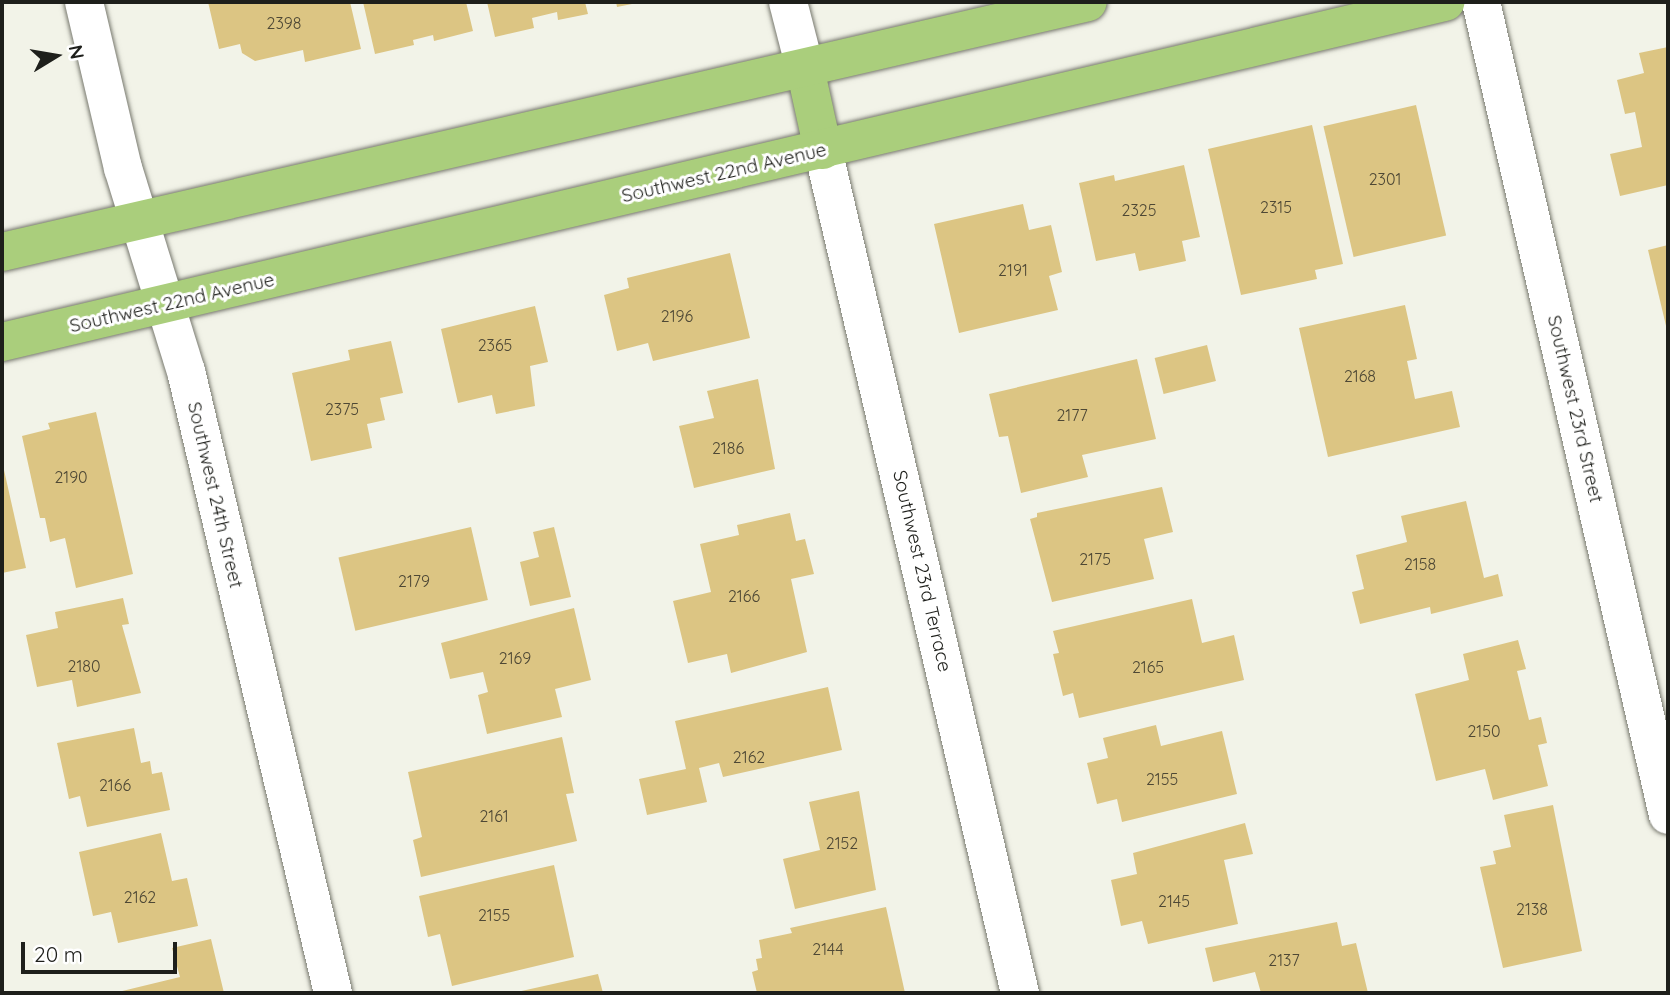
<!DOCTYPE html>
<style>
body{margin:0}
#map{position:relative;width:1670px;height:995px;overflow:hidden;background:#f2f3e8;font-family:Quicksand,sans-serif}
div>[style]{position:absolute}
.building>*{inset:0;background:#dcc583;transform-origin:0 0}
.roads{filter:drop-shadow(0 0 2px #78796f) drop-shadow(0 0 2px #78796f)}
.minor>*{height:38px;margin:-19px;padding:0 19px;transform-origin:19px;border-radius:19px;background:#fff}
.major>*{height:38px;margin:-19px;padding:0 19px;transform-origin:19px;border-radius:19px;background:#aace7c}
span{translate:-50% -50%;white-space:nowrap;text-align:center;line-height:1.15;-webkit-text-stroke:6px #fff;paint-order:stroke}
.number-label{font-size:16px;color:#4e4835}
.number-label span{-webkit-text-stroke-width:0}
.street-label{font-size:19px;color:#1e1f1b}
.frame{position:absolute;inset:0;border:4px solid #1e1f1b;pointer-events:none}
.north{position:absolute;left:21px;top:21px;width:70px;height:70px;-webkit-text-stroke:5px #fff;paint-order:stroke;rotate:79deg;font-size:19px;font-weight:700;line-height:28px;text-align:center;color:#1e1f1b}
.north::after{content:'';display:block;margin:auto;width:24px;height:32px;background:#1e1f1b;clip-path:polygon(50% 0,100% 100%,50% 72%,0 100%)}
.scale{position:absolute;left:21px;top:942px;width:156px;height:32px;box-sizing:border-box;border:4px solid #1e1f1b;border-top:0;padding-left:9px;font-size:21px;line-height:24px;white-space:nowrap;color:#1e1f1b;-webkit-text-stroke:5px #fff;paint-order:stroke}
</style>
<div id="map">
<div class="building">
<i style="clip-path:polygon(208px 2px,350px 2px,361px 49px,305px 62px,303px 50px,255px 61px,242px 53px,240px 44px,219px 49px)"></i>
<i style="clip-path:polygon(363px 2px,466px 2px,473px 31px,434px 41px,433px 35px,413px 40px,414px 45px,375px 54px)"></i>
<i style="clip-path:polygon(487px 2px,585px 2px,588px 14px,558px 20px,557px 12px,532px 18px,534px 28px,495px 37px)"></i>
<i style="clip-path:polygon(616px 2px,637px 2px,637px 3px,617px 7px)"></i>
<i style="clip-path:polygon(1668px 47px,1668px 185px,1620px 196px,1610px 154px,1642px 147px,1635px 112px,1625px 114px,1617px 80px,1644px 73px,1639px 53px)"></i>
<i style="left:1416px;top:105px;width:134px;height:95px;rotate:77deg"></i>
<i style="clip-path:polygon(1312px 125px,1343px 264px,1315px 270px,1317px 279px,1241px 295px,1208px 149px)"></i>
<i style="clip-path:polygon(1184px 165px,1200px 237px,1182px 241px,1186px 261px,1139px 271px,1135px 253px,1096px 261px,1079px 183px,1114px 175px,1115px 181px)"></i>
<i style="clip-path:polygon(1023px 204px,1029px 230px,1051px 225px,1062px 272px,1049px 276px,1058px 310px,959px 333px,934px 224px)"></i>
<i style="clip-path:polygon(1668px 245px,1668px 329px,1667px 330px,1648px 250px)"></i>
<i style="clip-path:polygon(730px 253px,750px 338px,653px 361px,648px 343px,617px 351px,604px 295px,629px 288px,627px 278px)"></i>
<i style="clip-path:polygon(1405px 305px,1417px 359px,1407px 361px,1415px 399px,1452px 391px,1460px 427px,1328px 457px,1299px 328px)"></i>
<i style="clip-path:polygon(535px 306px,548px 362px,530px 366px,535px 406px,496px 414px,492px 395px,458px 403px,441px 329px)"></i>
<i style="clip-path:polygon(391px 341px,403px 393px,380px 398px,385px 420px,367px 424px,372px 448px,311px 461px,292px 373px,350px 360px,348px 350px)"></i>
<i style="left:1207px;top:345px;width:37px;height:54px;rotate:76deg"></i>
<i style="clip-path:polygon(1137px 359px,1156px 439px,1082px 455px,1088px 477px,1021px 493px,1008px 436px,999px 437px,989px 394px)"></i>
<i style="clip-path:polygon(758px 379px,775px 469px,694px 488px,679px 426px,714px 418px,707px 391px)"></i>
<i style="clip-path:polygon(96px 412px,133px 574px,76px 588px,65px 538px,50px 542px,45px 518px,40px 518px,22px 436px,50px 429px,48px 423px)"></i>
<i style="clip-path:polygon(2px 461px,26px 568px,2px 573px)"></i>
<i style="clip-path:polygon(1162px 487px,1173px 532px,1144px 539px,1154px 579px,1052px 602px,1030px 519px,1037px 517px,1037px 513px)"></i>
<i style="clip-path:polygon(1466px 501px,1484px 578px,1498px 574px,1503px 596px,1431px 614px,1430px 607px,1360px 624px,1352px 592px,1364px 589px,1356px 555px,1407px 542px,1401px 516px)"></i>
<i style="clip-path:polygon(790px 513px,796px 541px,805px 539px,814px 574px,791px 579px,807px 652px,731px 673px,727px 654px,688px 663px,673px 601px,711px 592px,700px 544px,739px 535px,737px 525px)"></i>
<i style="left:471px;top:527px;width:75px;height:136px;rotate:77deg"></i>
<i style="clip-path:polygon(554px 527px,571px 597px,530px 606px,520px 562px,539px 557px,533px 532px)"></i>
<i style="clip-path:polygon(123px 598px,129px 624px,122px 625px,141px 693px,77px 707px,72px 680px,37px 687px,26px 635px,58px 628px,55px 612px)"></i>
<i style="clip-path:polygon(1192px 599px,1202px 643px,1234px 635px,1244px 680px,1079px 718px,1073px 693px,1063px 696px,1053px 654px,1059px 653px,1053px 631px)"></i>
<i style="clip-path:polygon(574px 608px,591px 680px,555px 689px,562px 717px,487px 734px,478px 695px,488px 692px,483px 672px,450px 679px,441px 643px)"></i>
<i style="clip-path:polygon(1518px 640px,1526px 669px,1517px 671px,1529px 720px,1541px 717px,1547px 743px,1538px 745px,1548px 786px,1493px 800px,1485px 769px,1436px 781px,1415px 694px,1469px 680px,1463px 654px)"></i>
<i style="clip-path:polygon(828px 687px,842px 750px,723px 777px,719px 763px,699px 768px,707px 802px,647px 815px,639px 779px,686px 769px,675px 721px)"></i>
<i style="clip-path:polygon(1156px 725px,1161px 746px,1222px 731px,1237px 794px,1122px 822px,1117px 799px,1097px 804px,1087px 763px,1108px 758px,1103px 738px)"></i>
<i style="clip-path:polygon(134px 728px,141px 763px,150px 761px,152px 774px,162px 772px,170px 810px,87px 827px,80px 796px,69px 799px,57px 743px)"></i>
<i style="clip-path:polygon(562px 737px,574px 793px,566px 794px,577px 841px,421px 877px,413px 840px,422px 837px,408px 772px)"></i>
<i style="clip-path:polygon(859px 791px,876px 890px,795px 909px,783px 859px,820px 850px,809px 802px)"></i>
<i style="clip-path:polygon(1553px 805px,1582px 951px,1503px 968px,1480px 867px,1496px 864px,1493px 851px,1511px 847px,1504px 815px)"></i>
<i style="clip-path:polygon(1245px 823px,1253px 854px,1224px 860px,1238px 924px,1148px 944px,1142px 921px,1121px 926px,1111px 880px,1137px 874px,1133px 853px)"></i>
<i style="clip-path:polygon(161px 833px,172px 881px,187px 878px,198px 926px,118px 943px,111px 912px,93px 916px,79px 852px)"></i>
<i style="clip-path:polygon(554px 865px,574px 957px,452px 986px,440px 934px,428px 937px,419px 896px)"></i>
<i style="clip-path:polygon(886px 907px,905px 993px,757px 993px,752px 972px,758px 970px,756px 959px,762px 958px,759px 940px,792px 933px,790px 928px)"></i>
<i style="clip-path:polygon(1337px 922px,1342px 946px,1356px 943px,1368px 993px,1261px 993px,1255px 972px,1213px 982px,1205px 948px)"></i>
<i style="clip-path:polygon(211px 939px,224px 993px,114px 993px,180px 977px,172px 948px)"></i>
<i style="clip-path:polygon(598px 974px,603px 993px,518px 993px,517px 992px)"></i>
</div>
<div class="roads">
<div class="minor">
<i style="left:84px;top:2px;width:171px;rotate:76.8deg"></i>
<i style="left:123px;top:168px;width:213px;rotate:72.8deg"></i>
<i style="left:186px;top:371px;width:639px;rotate:76.7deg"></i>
<i style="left:788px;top:2px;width:68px;rotate:75.6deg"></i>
<i style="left:1481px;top:2px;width:834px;rotate:77.05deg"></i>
<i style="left:823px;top:150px;width:866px;rotate:76.85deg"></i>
</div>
<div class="major">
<i style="left:805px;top:68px;width:84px;rotate:77.6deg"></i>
<i style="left:2px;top:252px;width:1114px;rotate:-12.96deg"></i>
<i style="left:2px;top:342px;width:1483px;rotate:-13.26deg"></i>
</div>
</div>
<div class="number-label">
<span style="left:284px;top:23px">2398</span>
<span style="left:1385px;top:179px">2301</span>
<span style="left:1276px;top:207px">2315</span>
<span style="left:1139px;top:210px">2325</span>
<span style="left:1013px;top:270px">2191</span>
<span style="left:677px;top:316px">2196</span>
<span style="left:495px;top:345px">2365</span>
<span style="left:1360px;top:376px">2168</span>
<span style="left:342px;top:409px">2375</span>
<span style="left:1072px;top:415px">2177</span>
<span style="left:728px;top:448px">2186</span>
<span style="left:71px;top:477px">2190</span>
<span style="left:1095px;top:559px">2175</span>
<span style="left:1420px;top:564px">2158</span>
<span style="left:414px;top:581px">2179</span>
<span style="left:744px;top:596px">2166</span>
<span style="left:515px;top:658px">2169</span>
<span style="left:84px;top:666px">2180</span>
<span style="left:1148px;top:667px">2165</span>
<span style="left:1484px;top:731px">2150</span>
<span style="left:749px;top:757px">2162</span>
<span style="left:1162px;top:779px">2155</span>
<span style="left:115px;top:785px">2166</span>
<span style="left:494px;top:816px">2161</span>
<span style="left:842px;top:843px">2152</span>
<span style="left:140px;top:897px">2162</span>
<span style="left:1174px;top:901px">2145</span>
<span style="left:1532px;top:909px">2138</span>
<span style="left:494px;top:915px">2155</span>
<span style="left:828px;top:949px">2144</span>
<span style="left:1284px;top:960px">2137</span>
</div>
<div class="street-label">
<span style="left:724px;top:173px;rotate:-13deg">Southwest 22nd Avenue</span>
<span style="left:172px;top:303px;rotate:-13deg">Southwest 22nd Avenue</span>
<span style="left:1575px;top:409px;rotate:77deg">Southwest 23rd Street</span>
<span style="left:215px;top:495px;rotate:77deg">Southwest 24th Street</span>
<span style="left:922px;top:571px;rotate:77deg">Southwest 23rd Terrace</span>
</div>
<div class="frame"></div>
<div class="north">N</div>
<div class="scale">20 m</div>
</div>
